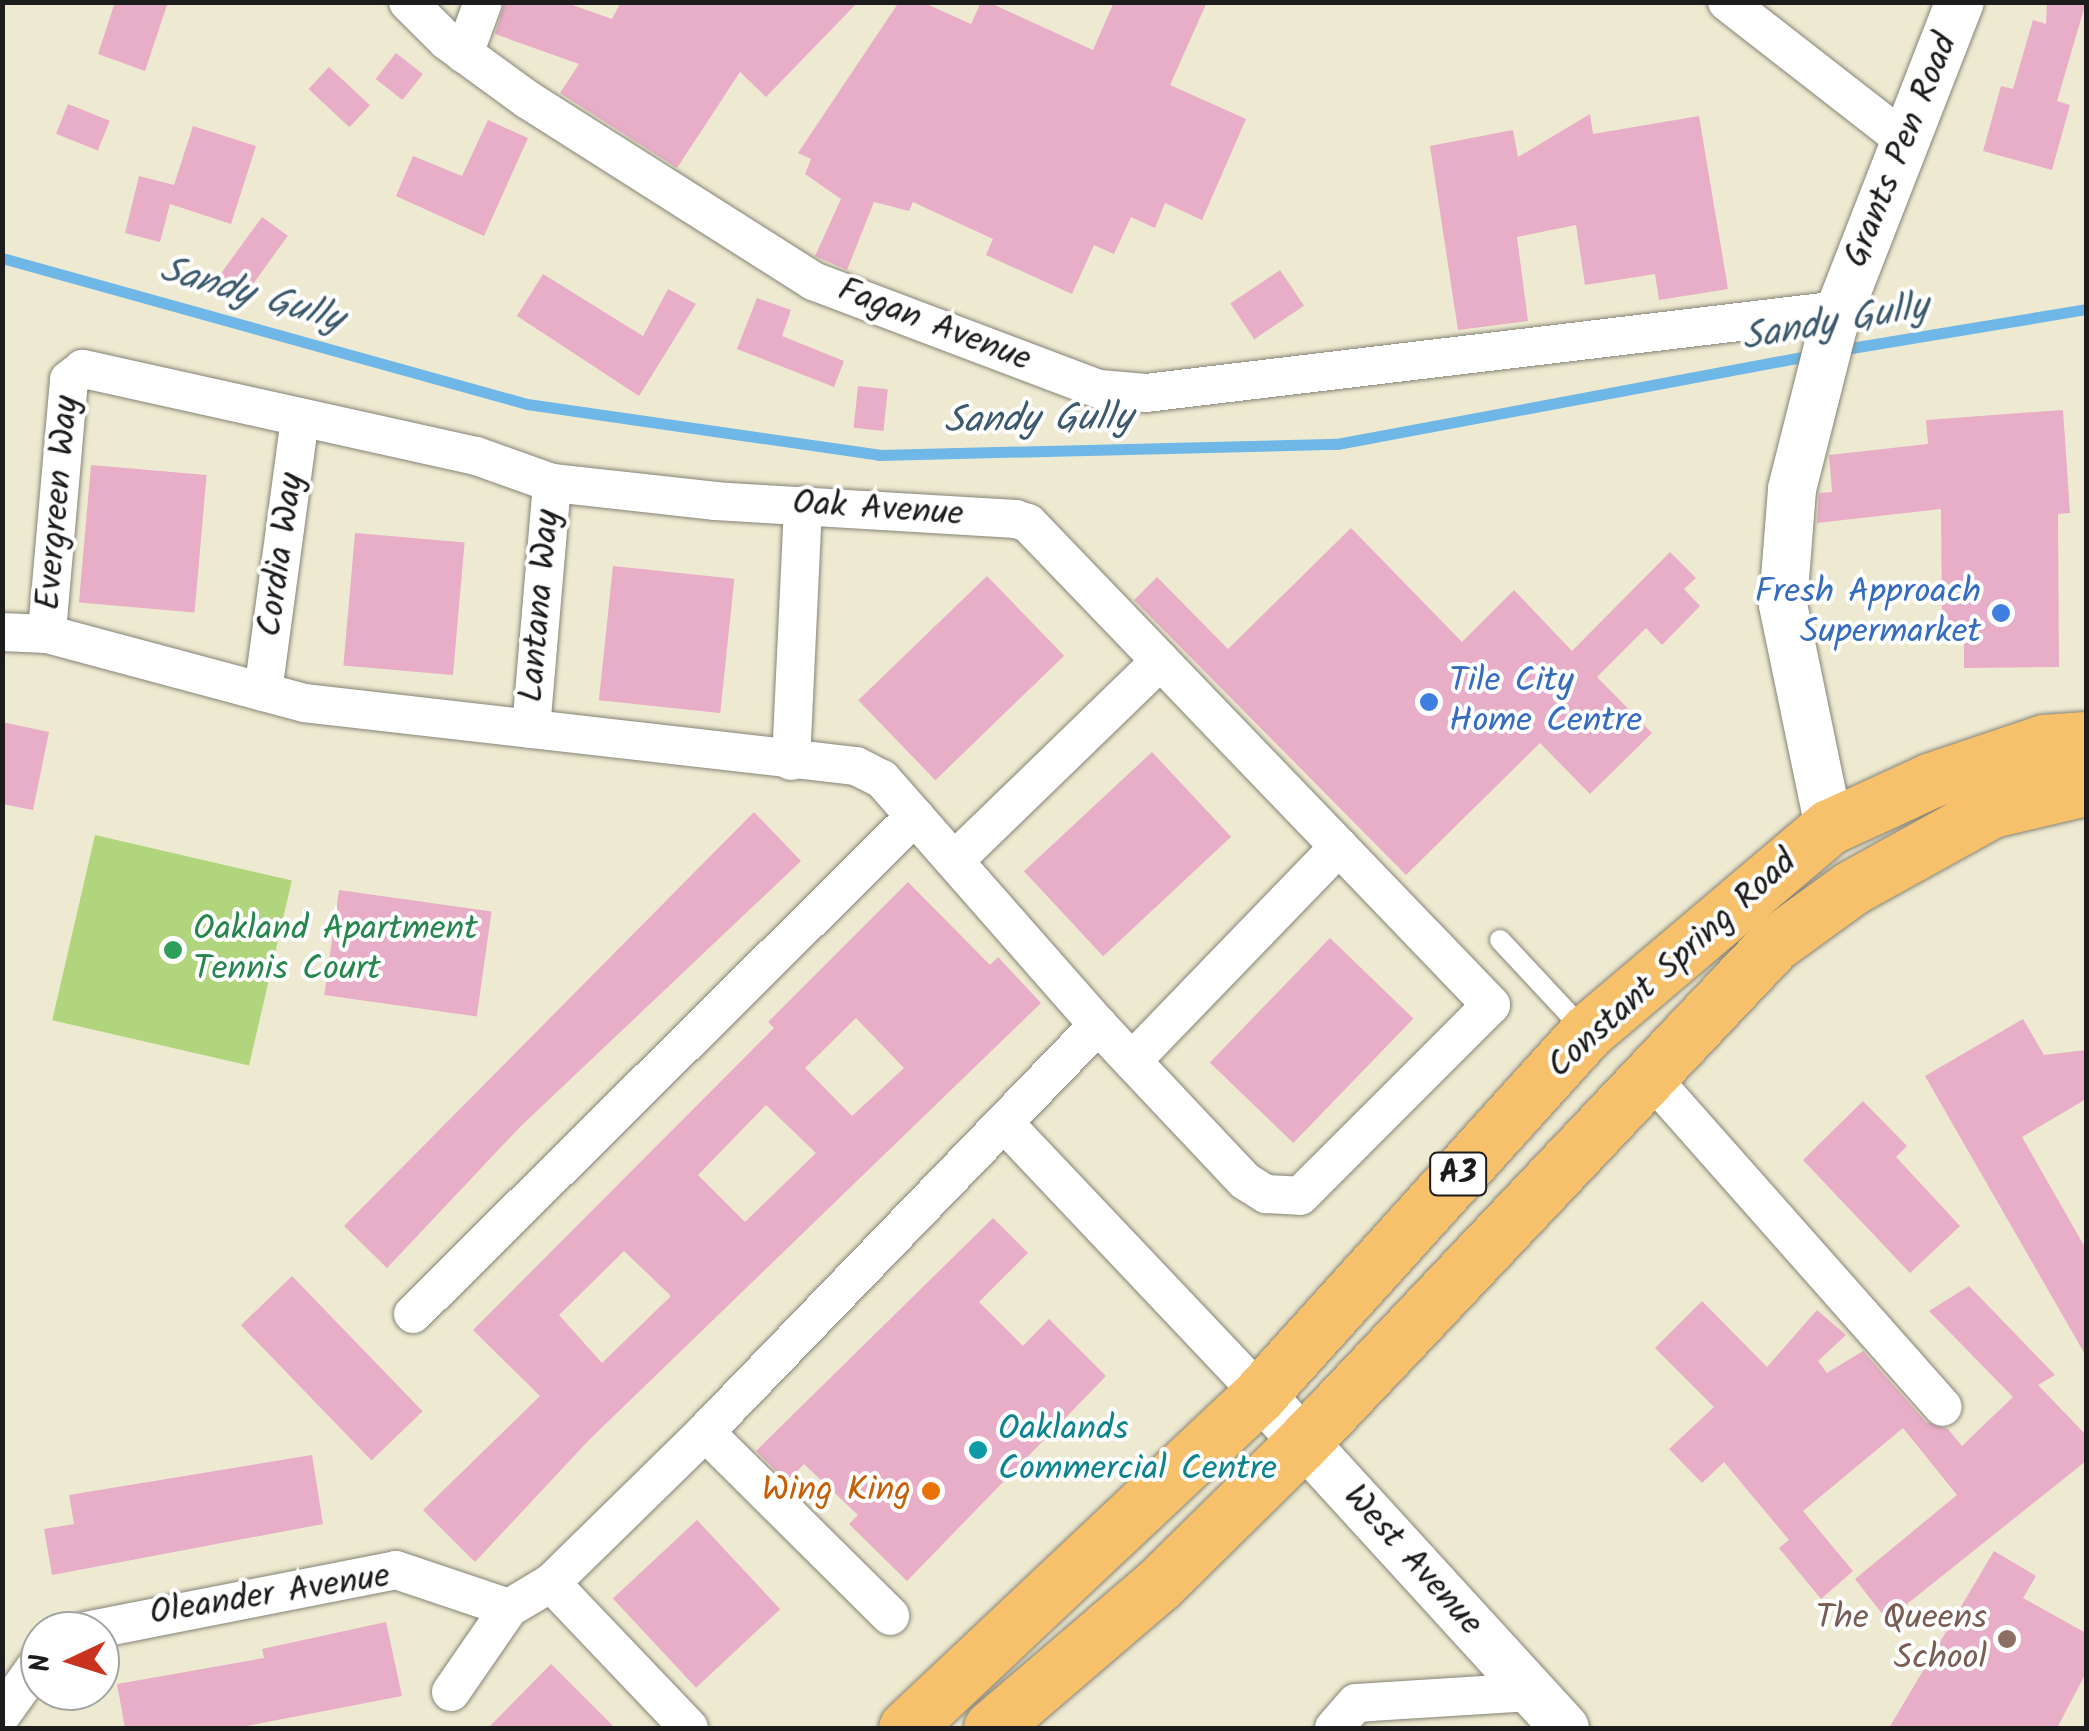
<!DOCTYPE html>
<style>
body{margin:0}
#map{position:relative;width:2089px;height:1731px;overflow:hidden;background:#eeead1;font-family:Kalam,sans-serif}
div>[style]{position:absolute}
.green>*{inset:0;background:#b1d57d;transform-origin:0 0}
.stream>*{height:11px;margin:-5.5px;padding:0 5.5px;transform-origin:5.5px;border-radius:5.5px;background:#6eb7e6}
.building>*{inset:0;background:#e8adc7;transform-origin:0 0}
.roads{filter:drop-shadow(0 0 2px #858376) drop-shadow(0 0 2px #858376)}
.service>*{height:20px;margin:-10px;padding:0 10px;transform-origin:10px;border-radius:10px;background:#fff}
.minor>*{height:38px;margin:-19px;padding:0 19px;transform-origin:19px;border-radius:19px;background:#fff}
.tertiary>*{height:48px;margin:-24px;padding:0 24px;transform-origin:24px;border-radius:24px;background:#fff}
.primary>*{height:55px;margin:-27.5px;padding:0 27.5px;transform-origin:27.5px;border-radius:27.5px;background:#f7c06b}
.dots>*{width:28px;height:28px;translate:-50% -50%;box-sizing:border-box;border:5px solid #fff;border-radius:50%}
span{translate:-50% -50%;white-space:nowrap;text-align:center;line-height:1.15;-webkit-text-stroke:8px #fff;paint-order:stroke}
.shield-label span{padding:2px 8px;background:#fff;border:2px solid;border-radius:8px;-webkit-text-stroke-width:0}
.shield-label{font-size:32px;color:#1c1c1c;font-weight:700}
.street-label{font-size:35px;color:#1c1c1c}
.shop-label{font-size:35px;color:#366cbe}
.right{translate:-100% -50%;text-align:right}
.left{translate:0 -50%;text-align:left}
.leisure-label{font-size:35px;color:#27864d}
.culture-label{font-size:35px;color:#0d838f}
.food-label{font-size:35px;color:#c56008}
.education-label{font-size:35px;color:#785e54}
.water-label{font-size:38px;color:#3d5a6d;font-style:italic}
.frame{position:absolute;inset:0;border:5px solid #1c1c1c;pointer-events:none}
.north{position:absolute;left:20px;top:1611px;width:100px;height:100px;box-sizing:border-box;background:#fff;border:2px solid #a4a4a4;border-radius:50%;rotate:266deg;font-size:28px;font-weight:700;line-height:40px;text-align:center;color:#1c1c1c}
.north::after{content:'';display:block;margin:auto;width:35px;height:45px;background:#c8321e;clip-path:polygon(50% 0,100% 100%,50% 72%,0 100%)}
</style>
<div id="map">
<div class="green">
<i style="left:95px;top:835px;width:202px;height:190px;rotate:13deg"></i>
</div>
<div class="stream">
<i style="left:2px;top:258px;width:545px;rotate:15.54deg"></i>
<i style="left:527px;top:404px;width:356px;rotate:8.2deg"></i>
<i style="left:879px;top:455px;width:458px;rotate:-1.4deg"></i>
<i style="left:1337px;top:444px;width:487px;rotate:-10.6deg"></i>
<i style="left:1839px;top:350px;width:250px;rotate:-9.4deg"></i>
</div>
<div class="building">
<i style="clip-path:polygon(115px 2px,168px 2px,145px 71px,98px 54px)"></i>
<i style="clip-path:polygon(505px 2px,564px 2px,612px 19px,621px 2px,858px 2px,766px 97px,740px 72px,677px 168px,560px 93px,579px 64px,495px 34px)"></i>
<i style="clip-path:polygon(899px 2px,922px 2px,971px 24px,981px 2px,988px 2px,1093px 50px,1114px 2px,1207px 2px,1170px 85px,1246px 119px,1202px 220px,1165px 203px,1155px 228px,1131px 217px,1114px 254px,1094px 245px,1072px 294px,986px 255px,993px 239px,913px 202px,909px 211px,874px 202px,847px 270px,815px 256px,841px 199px,805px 174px,811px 159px,798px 153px)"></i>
<i style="clip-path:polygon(2047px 2px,2086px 2px,2057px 101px,2070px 105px,2052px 170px,1983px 151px,2001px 86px,2013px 89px,2033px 20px,2046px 24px)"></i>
<i style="left:396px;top:53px;width:34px;height:33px;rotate:38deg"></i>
<i style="left:329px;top:67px;width:56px;height:30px;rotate:43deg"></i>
<i style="left:68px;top:104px;width:45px;height:32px;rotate:22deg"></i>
<i style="clip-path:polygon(1590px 114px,1593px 134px,1699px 116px,1728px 289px,1659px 300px,1655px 274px,1585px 285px,1576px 225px,1517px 237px,1528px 321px,1458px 330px,1430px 146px,1513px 130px,1518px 157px)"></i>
<i style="clip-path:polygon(488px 120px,528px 138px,484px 236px,396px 196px,413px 156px,462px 176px)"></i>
<i style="clip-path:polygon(193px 126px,256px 146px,231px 224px,170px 204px,160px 242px,125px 233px,139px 176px,174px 185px)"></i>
<i style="left:262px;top:217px;width:32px;height:72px;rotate:36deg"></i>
<i style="left:1280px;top:270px;width:43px;height:60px;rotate:56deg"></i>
<i style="clip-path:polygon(543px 274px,643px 336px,668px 289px,696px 304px,639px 396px,517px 316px)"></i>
<i style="clip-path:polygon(757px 298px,791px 310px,782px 336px,844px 361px,834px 387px,737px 349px)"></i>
<i style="left:858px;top:386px;width:30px;height:42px;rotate:6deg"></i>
<i style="clip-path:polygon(2063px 410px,2070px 513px,2058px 514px,2059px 667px,1964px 668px,1964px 626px,1942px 626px,1941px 509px,1817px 523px,1819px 493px,1832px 492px,1829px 455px,1928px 444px,1926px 420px)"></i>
<i style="left:91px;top:465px;width:116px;height:138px;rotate:5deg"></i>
<i style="clip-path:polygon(1351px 528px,1462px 642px,1514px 590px,1572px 651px,1670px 552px,1696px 578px,1684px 589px,1700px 606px,1662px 645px,1646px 628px,1597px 677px,1652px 733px,1590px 794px,1540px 743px,1406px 875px,1134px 600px,1157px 577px,1228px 649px)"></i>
<i style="left:355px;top:533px;width:110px;height:133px;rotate:5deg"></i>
<i style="left:613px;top:566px;width:122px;height:135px;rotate:6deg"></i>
<i style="left:987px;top:576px;width:111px;height:179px;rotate:46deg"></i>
<i style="clip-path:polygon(2px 722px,49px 732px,33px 810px,2px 804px)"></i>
<i style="left:1152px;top:752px;width:116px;height:175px;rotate:47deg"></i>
<i style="clip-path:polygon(754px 812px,801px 861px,520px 1127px,387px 1268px,344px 1226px)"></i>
<i style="clip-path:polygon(evenodd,908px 882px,990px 965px,998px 957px,1041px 1003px,589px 1440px,475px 1562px,423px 1510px,540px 1396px,473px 1330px,774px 1028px,768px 1022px,908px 882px,856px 1018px,904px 1068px,852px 1116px,805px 1068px,856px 1018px,908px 882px,766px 1105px,816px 1153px,745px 1222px,698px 1175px,766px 1105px,908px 882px,624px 1251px,671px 1296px,602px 1363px,559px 1315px,624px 1251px)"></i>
<i style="left:339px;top:890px;width:154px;height:106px;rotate:8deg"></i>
<i style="left:1330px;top:938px;width:116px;height:173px;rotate:44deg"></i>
<i style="clip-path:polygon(2023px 1019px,2044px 1055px,2086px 1050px,2086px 1099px,2022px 1137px,2086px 1249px,2086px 1356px,1925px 1076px)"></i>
<i style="clip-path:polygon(1863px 1101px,1907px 1146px,1896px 1157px,1960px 1226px,1910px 1273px,1803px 1160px)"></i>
<i style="clip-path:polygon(993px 1218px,1028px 1253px,979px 1302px,1023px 1346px,1049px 1319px,1106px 1376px,907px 1581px,849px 1524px,858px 1515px,804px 1464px,787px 1482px,756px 1451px)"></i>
<i style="left:292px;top:1276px;width:188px;height:71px;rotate:46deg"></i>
<i style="clip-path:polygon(1969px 1286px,2055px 1375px,2038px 1385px,2086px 1435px,2086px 1461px,1887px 1620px,1855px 1579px,1957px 1495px,1903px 1428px,1803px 1511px,1853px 1571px,1821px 1599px,1779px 1548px,1789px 1540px,1724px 1462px,1702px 1483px,1669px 1449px,1714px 1407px,1655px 1348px,1702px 1301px,1767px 1367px,1817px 1310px,1846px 1335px,1818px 1361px,1827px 1373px,1863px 1351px,1926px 1422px,1948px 1429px,1962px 1446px,2013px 1397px,1929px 1311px)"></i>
<i style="clip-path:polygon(312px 1455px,323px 1524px,52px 1575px,44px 1529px,74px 1524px,69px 1495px)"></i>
<i style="left:697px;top:1520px;width:122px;height:115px;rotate:47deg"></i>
<i style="clip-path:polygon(1994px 1551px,2036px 1576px,2023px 1598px,2086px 1633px,2086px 1673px,2057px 1728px,1889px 1728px)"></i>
<i style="clip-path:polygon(386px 1622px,402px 1696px,236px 1728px,125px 1728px,117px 1684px,264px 1658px,262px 1649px)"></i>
<i style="clip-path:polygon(551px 1664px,615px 1728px,488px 1728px)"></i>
</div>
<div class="roads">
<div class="service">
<i style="left:1500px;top:940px;width:125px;rotate:47deg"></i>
</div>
<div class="minor">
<i style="left:408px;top:2px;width:55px;rotate:45deg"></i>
<i style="left:447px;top:41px;width:100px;rotate:36.1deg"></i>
<i style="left:528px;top:100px;width:338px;rotate:32.4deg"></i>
<i style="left:813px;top:281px;width:306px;rotate:20.7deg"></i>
<i style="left:1099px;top:389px;width:47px;rotate:4.9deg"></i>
<i style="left:1146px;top:393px;width:698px;rotate:-6.83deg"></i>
<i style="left:1727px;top:2px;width:224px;rotate:37.9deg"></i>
<i style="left:464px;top:54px;width:55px;rotate:-69.9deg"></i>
<i style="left:2px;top:632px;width:45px;rotate:2.5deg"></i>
<i style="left:47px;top:634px;width:266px;rotate:15deg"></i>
<i style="left:304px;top:703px;width:556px;rotate:6.51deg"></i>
<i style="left:856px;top:766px;width:29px;rotate:27deg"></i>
<i style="left:882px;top:779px;width:327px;rotate:48.7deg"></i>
<i style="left:1098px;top:1025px;width:214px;rotate:46.7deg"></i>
<i style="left:1245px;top:1181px;width:25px;rotate:32deg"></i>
<i style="left:1266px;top:1194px;width:34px;rotate:3deg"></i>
<i style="left:1300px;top:1196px;width:270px;rotate:-45deg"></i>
<i style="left:1491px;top:1005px;width:668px;rotate:-133.85deg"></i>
<i style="left:1028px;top:523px;width:13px;rotate:-162deg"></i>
<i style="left:1016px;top:519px;width:301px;rotate:-176.6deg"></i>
<i style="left:716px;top:501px;width:165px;rotate:-173.7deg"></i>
<i style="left:552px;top:483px;width:81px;rotate:-160.4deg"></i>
<i style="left:476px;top:456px;width:403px;rotate:-167.5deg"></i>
<i style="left:83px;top:369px;width:18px;rotate:142deg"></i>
<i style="left:69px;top:380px;width:255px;rotate:95deg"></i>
<i style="left:263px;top:692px;width:277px;rotate:-82.3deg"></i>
<i style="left:531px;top:729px;width:247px;rotate:-85.1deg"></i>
<i style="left:791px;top:761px;width:256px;rotate:-87.3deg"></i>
<i style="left:955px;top:860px;width:286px;rotate:-44.1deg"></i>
<i style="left:1132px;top:1061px;width:298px;rotate:-46deg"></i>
<i style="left:1649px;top:1075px;width:443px;rotate:48.5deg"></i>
<i style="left:1007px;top:1126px;width:369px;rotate:46.6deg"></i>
<i style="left:413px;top:1314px;width:707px;rotate:-44.77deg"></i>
<i style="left:705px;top:1432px;width:261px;rotate:44.8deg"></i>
<i style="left:551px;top:1583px;width:200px;rotate:46.4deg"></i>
<i style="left:86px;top:1631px;width:316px;rotate:-11.1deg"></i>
<i style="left:396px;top:1570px;width:119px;rotate:18.6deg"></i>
<i style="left:451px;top:1692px;width:102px;rotate:-55.4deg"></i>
<i style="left:509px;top:1608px;width:49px;rotate:-30.8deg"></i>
<i style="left:551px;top:1583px;width:216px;rotate:-44.4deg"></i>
<i style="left:705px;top:1432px;width:566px;rotate:-46deg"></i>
<i style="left:2px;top:1714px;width:65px;rotate:-54.4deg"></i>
<i style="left:1334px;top:1728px;width:33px;rotate:-49deg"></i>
<i style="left:1356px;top:1703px;width:175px;rotate:-3.6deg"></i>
</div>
<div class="tertiary">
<i style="left:1829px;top:827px;width:228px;rotate:-101.7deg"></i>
<i style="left:1783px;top:604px;width:115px;rotate:-85.5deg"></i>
<i style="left:1792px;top:489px;width:167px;rotate:-75.8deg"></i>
<i style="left:1833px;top:327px;width:349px;rotate:-68.7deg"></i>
<i style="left:1260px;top:1394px;width:452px;rotate:47.6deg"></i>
</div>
<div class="primary">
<i style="left:906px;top:1728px;width:487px;rotate:-43.3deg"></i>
<i style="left:1260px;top:1394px;width:488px;rotate:-47.9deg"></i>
<i style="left:1587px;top:1032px;width:317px;rotate:-40.3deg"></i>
<i style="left:1829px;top:827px;width:112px;rotate:-24.7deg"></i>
<i style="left:1931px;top:780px;width:119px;rotate:-18.6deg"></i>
<i style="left:2044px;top:742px;width:42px;rotate:-4.1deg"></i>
<i style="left:991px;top:1728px;width:223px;rotate:-40.6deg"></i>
<i style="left:1160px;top:1583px;width:201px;rotate:-44.6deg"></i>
<i style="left:1303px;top:1442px;width:685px;rotate:-46.6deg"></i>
<i style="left:1774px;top:944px;width:95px;rotate:-36deg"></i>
<i style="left:1851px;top:888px;width:161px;rotate:-29deg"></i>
<i style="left:1992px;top:810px;width:97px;rotate:-13.2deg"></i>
</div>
</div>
<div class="dots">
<i style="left:2001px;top:613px;background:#3f7fe0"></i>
<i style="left:1429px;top:702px;background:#3f7fe0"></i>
<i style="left:173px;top:950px;background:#2e9e5b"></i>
<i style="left:978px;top:1450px;background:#0f9aa8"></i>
<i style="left:931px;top:1491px;background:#e8710a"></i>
<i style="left:2007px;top:1639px;background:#8d6e63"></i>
</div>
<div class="shield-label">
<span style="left:1458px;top:1174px">A3</span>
</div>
<div class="street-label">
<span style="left:1902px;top:151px;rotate:-68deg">Grants Pen Road</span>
<span style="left:934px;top:326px;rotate:21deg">Fagan Avenue</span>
<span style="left:59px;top:503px;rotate:-85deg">Evergreen Way</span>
<span style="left:878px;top:510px;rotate:4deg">Oak Avenue</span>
<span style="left:282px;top:555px;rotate:-82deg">Cordia Way</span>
<span style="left:541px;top:606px;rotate:-85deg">Lantana Way</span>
<span style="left:1673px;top:965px;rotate:-42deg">Constant Spring Road</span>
<span style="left:1412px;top:1561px;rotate:48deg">West Avenue</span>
<span style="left:270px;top:1596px;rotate:-9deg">Oleander Avenue</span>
</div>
<div class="shop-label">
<span class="right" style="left:1981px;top:613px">Fresh Approach<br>Supermarket</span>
<span class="left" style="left:1449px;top:702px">Tile City<br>Home Centre</span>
</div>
<div class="leisure-label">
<span class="left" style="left:193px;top:950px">Oakland Apartment<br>Tennis Court</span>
</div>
<div class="culture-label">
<span class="left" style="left:998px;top:1450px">Oaklands<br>Commercial Centre</span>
</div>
<div class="food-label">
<span class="right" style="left:911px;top:1491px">Wing King</span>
</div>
<div class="education-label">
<span class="right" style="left:1987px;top:1639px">The Queens<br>School</span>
</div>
<div class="water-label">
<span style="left:251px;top:296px;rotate:16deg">Sandy Gully</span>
<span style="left:1835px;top:324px;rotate:-10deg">Sandy Gully</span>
<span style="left:1038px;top:421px;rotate:-1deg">Sandy Gully</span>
</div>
<div class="frame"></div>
<div class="north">N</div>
</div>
